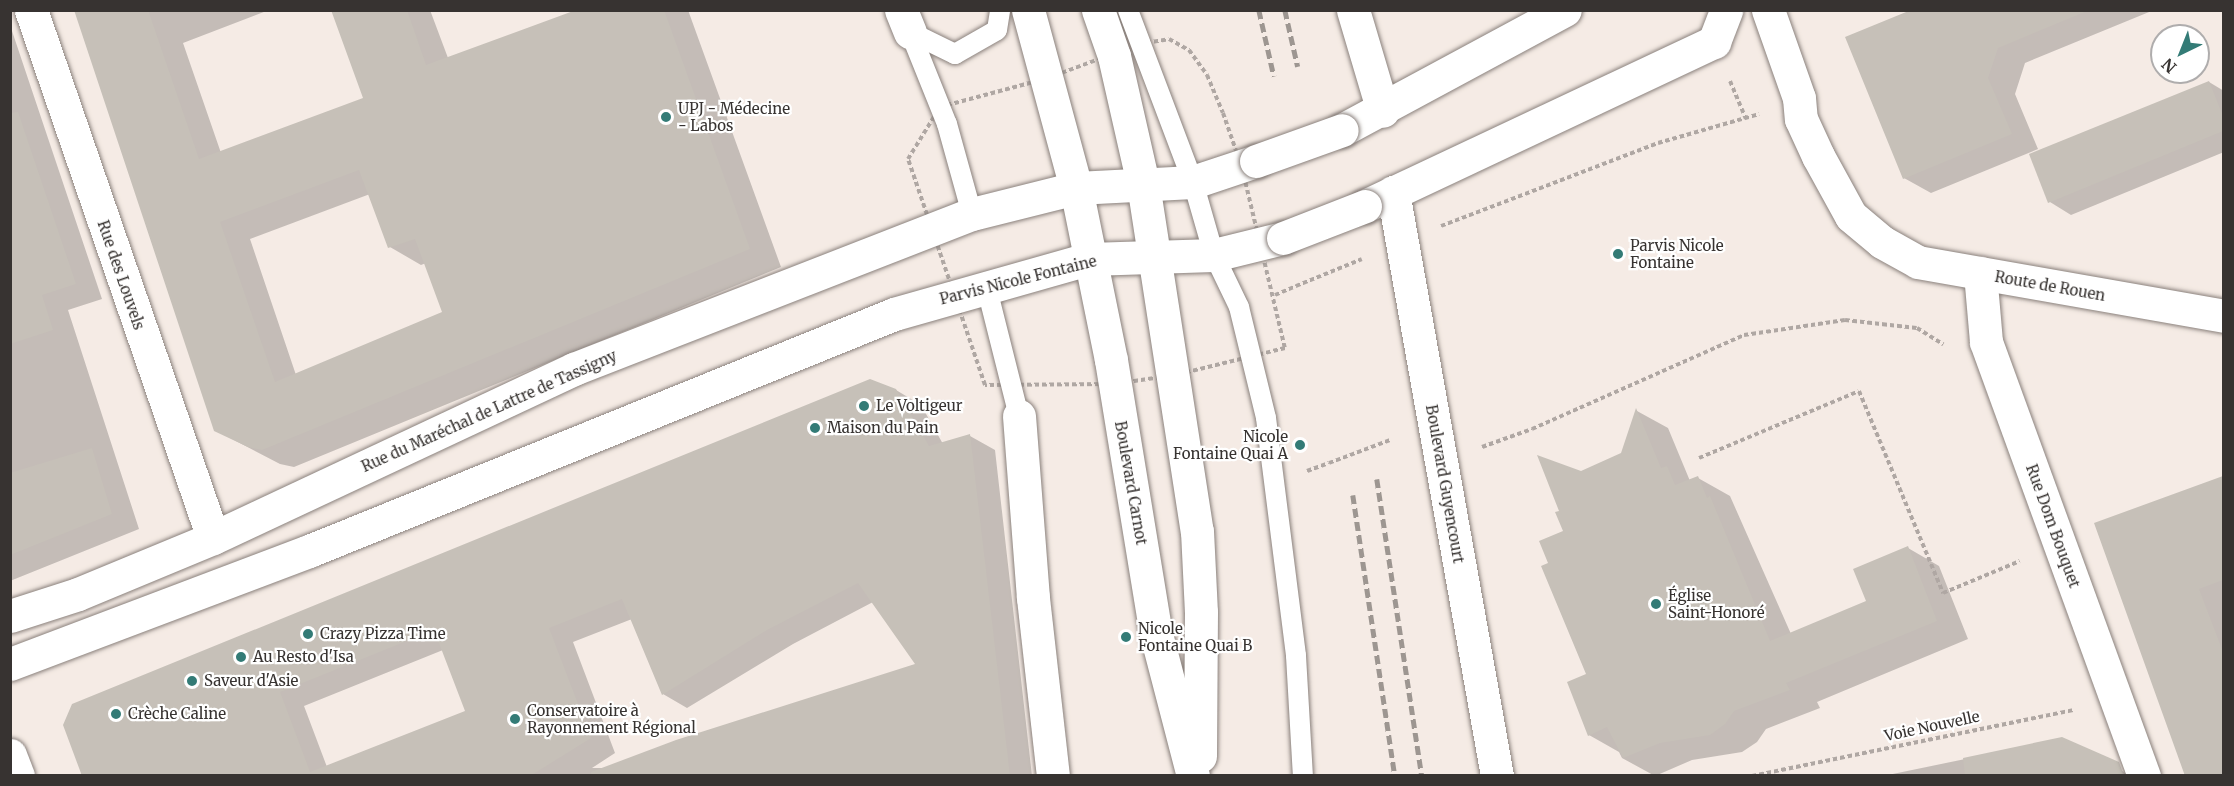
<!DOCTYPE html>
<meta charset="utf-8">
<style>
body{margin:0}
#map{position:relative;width:2234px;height:786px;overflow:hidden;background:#f5ebe5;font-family:Merriweather,serif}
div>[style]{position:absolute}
.shadow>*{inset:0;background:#0003}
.building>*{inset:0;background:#c6c0b8}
.path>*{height:4px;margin-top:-2px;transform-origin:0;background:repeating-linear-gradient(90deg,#afa7a3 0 4.5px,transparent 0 7.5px)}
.roads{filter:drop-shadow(0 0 2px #8a817c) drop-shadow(0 0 2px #8a817c)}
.lane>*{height:20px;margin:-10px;padding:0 10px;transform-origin:10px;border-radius:10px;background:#fff}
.street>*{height:33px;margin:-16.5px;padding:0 16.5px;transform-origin:16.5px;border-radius:16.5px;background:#fff}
.secondary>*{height:33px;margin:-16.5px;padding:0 16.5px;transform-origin:16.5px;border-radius:16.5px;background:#fff}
.rail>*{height:4.5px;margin-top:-2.25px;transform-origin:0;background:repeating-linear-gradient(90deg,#9d9691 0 9px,transparent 0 13.5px)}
.path-bridge>*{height:4px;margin-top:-2px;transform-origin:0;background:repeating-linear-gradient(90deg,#afa7a3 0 4.5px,transparent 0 7.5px)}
.bridges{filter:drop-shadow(0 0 2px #8a817c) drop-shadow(0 0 2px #8a817c)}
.secondary-bridge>*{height:33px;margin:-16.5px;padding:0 16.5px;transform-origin:16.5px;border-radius:16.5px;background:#fff}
.dots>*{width:16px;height:16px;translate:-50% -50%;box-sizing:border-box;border:3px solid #fff;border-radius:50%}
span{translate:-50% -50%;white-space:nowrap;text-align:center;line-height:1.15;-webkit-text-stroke:4.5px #fff;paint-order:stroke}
.poi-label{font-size:15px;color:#373331}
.left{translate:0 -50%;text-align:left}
.right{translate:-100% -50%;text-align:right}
.street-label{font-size:15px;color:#373331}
.frame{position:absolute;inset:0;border:12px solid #373331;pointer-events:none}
.north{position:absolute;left:2150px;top:24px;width:60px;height:60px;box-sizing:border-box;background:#fff;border:2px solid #afadad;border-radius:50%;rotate:223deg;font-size:16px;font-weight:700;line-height:24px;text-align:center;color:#373331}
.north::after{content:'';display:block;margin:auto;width:21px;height:27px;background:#337b76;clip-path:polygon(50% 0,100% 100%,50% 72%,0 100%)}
</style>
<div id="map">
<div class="shadow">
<i style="clip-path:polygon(evenodd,75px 10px,269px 10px,183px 43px,221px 153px,365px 99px,333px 10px,430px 10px,448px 58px,580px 10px,688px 10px,781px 267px,294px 467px,280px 464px,215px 430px,75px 10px,370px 194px,390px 247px,421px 265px,426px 263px,444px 313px,296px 375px,250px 239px,370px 194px)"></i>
<i style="clip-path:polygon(1913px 10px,2154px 10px,2025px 63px,2015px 94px,2038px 149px,1931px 193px,1904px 178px)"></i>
<i style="clip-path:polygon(10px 25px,102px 299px,68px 310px,139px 529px,10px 581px)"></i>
<i style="clip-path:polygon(2209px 82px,2224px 91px,2224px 152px,2071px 215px,2050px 202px,2031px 155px)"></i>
<i style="clip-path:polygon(evenodd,896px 390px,921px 405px,943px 444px,970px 436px,995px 450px,1032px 776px,83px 776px,896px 390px,873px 602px,917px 664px,605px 768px,592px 768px,615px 753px,573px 642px,632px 619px,663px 694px,687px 708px,793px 644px,873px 602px,896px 390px,443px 650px,467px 712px,327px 767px,304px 706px,443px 650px)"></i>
<i style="clip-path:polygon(1637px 411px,1668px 428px,1690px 481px,1698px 478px,1730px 496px,1791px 634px,1868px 602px,1908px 548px,1939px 566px,1968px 639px,1817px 702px,1820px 708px,1766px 729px,1757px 742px,1742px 752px,1692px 760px,1655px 776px,1622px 758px,1619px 752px,1589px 735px,1588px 675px,1561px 511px,1581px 473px,1623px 454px)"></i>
<i style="clip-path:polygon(2224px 478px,2224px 776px,2187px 776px,2095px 524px)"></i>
<i style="clip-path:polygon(2062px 739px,2099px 754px,2129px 776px,1883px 776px)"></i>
</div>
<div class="building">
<i style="clip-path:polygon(evenodd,74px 10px,148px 10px,199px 159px,363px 98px,331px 10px,407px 10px,426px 65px,576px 10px,664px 10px,750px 249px,262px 450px,248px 447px,214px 431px,74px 10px,359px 170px,388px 248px,415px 239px,442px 312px,275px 382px,220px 222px,359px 170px)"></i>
<i style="clip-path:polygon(1911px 10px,2087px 10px,2087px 11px,1998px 48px,1988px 78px,2012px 134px,1903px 179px,1845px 37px)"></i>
<i style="clip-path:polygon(2209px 81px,2223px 116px,2223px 131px,2048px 203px,2029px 154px)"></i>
<i style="clip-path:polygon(18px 112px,76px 284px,42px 295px,53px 330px,10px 344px,10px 113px)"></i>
<i style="clip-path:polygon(evenodd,870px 379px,896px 389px,929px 446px,970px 434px,1010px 776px,592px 776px,591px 772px,676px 740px,915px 664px,858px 583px,767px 630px,662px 695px,622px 599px,549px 628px,591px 738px,530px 776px,82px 776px,63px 725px,72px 704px,870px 379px,434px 630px,465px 711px,310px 772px,280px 692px,434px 630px)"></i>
<i style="clip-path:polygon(1636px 408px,1661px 468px,1667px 466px,1675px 485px,1698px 476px,1707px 498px,1710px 496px,1770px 641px,1866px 601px,1853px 569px,1908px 546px,1937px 621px,1786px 683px,1790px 690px,1734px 711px,1725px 724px,1710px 735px,1660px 743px,1623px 758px,1607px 727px,1588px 736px,1567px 682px,1586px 674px,1541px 566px,1548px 563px,1539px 541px,1563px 531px,1555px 512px,1559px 511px,1537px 455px,1581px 471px,1621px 453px)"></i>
<i style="clip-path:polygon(92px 448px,112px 514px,10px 555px,10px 473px)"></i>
<i style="clip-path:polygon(2223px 476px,2223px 580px,2199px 589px,2223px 652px,2223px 776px,2185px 776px,2094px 523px)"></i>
<i style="clip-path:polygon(2062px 737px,2119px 762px,2124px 776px,1965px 776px,1963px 758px)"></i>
</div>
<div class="path">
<i style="left:1169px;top:39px;width:23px;rotate:29deg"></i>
<i style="left:1189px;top:50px;width:31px;rotate:54deg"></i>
<i style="left:1207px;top:75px;width:41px;rotate:67.2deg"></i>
<i style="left:1223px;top:113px;width:58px;rotate:70.9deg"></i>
<i style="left:1242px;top:168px;width:185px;rotate:76.6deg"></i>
<i style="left:1285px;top:348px;width:113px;rotate:166.2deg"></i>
<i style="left:1175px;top:375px;width:62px;rotate:171.6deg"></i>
<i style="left:1114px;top:384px;width:129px;rotate:179.6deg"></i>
<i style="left:985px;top:385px;width:239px;rotate:-108.8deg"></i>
<i style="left:908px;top:159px;width:61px;rotate:-58.4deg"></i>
<i style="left:940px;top:107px;width:112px;rotate:-15deg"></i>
<i style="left:1048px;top:78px;width:97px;rotate:-20.5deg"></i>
<i style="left:1139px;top:44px;width:30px;rotate:-9deg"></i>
<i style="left:1730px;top:81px;width:41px;rotate:67.2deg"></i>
<i style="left:1441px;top:226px;width:232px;rotate:-20.9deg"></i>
<i style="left:1658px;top:143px;width:105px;rotate:-16deg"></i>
<i style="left:1275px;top:295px;width:23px;rotate:-23deg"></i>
<i style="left:1482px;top:447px;width:53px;rotate:-19.8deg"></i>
<i style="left:1532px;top:429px;width:232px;rotate:-23.9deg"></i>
<i style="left:1744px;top:335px;width:102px;rotate:-8.4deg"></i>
<i style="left:1845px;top:320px;width:72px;rotate:6.3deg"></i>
<i style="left:1917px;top:328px;width:31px;rotate:32deg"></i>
<i style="left:1699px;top:458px;width:173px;rotate:-22.7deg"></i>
<i style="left:1859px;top:391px;width:219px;rotate:67.4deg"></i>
<i style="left:1943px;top:593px;width:83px;rotate:-22.6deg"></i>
<i style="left:1307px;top:471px;width:23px;rotate:-20deg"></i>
<i style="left:1752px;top:776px;width:329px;rotate:-11.6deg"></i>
</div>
<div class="roads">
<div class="lane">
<i style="left:1128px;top:10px;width:184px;rotate:69.3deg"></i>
<i style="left:1193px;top:182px;width:76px;rotate:74deg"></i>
<i style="left:1214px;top:255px;width:58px;rotate:64.3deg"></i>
<i style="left:1239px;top:307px;width:114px;rotate:76.3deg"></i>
<i style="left:1266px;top:418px;width:240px;rotate:82.8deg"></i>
<i style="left:1296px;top:656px;width:120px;rotate:86.7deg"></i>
<i style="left:910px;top:32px;width:99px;rotate:68.1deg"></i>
<i style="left:947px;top:124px;width:93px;rotate:74.5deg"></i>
<i style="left:910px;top:32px;width:50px;rotate:26.1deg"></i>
<i style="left:955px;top:54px;width:48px;rotate:-29.7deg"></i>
<i style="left:997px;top:30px;width:20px;rotate:-81deg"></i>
<i style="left:986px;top:285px;width:135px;rotate:75.9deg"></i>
</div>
<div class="street">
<i style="left:31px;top:10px;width:558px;rotate:70.98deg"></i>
<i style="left:901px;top:10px;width:24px;rotate:68deg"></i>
<i style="left:1353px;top:10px;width:105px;rotate:73.5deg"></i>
<i style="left:1393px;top:192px;width:593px;rotate:79.9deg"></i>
<i style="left:1980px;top:273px;width:69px;rotate:85deg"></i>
<i style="left:1986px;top:342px;width:462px;rotate:70deg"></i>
<i style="left:1019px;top:416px;width:183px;rotate:85.6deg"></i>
<i style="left:1033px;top:598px;width:179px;rotate:83.6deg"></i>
<i style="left:10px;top:755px;width:22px;rotate:69deg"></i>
</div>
<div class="secondary">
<i style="left:1028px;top:10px;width:184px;rotate:74.9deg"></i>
<i style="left:1076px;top:188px;width:176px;rotate:78.5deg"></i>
<i style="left:1111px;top:360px;width:278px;rotate:80.7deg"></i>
<i style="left:1156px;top:634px;width:147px;rotate:75.4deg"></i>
<i style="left:1098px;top:10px;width:49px;rotate:70.8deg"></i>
<i style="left:1114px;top:56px;width:131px;rotate:77.2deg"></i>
<i style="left:1143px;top:184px;width:351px;rotate:81.2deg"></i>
<i style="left:1197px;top:531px;width:81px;rotate:87.2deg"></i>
<i style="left:1201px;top:612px;width:144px;rotate:90.4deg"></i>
<i style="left:1768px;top:10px;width:93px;rotate:70.6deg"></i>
<i style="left:1799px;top:98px;width:21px;rotate:85deg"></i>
<i style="left:1801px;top:119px;width:41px;rotate:65.3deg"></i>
<i style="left:1818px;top:156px;width:68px;rotate:61.2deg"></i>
<i style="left:1851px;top:216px;width:40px;rotate:40deg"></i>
<i style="left:1882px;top:242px;width:41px;rotate:29.1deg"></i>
<i style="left:1918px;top:262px;width:311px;rotate:10deg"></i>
<i style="left:1342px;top:130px;width:253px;rotate:-28.3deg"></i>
<i style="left:1365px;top:206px;width:386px;rotate:-25.2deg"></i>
<i style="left:1714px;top:42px;width:34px;rotate:-69deg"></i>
<i style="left:10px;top:616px;width:71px;rotate:-17.9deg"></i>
<i style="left:78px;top:594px;width:146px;rotate:-22.5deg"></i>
<i style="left:213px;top:538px;width:399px;rotate:-25.1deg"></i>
<i style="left:574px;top:369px;width:427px;rotate:-21.3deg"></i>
<i style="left:972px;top:214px;width:107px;rotate:-14deg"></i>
<i style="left:1076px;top:188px;width:117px;rotate:-2.9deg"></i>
<i style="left:1193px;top:182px;width:66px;rotate:-18.4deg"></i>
<i style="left:10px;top:664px;width:320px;rotate:-20.7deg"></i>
<i style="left:309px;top:551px;width:631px;rotate:-22.05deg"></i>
<i style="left:894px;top:314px;width:203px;rotate:-15.8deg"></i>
<i style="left:1089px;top:259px;width:125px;rotate:-1.8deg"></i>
<i style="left:1214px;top:255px;width:71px;rotate:-13.8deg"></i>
</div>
</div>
<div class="rail">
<i style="left:1259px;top:10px;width:68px;rotate:77.2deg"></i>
<i style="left:1285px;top:10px;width:58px;rotate:77.2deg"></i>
<i style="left:1377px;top:479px;width:300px;rotate:81.4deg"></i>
<i style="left:1353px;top:495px;width:284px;rotate:81.5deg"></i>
</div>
<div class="path-bridge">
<i style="left:1296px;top:286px;width:71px;rotate:-22.2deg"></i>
<i style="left:1329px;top:463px;width:65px;rotate:-20.7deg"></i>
</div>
<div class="bridges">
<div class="secondary-bridge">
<i style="left:1256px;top:161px;width:91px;rotate:-19.8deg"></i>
<i style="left:1283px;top:238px;width:88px;rotate:-21.3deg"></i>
</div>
</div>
<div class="dots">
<i style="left:666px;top:117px;background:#337b76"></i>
<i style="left:1618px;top:254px;background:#337b76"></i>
<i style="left:864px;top:406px;background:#337b76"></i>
<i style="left:815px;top:428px;background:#337b76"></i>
<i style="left:1300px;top:445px;background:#337b76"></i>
<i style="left:1656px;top:604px;background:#337b76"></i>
<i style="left:308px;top:634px;background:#337b76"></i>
<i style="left:1126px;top:637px;background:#337b76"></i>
<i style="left:241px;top:657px;background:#337b76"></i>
<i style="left:192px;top:681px;background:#337b76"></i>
<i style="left:116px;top:714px;background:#337b76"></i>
<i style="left:515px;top:719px;background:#337b76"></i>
</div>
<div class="poi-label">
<span class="left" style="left:678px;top:117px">UPJ - Médecine<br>- Labos</span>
<span class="left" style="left:1630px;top:254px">Parvis Nicole<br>Fontaine</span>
<span class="left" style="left:876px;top:406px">Le Voltigeur</span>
<span class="left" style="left:827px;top:428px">Maison du Pain</span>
<span class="right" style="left:1288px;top:445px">Nicole<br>Fontaine Quai A</span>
<span class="left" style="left:1668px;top:604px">Église<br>Saint-Honoré</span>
<span class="left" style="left:1138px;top:637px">Nicole<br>Fontaine Quai B</span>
<span class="left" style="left:320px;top:634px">Crazy Pizza Time</span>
<span class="left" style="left:253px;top:657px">Au Resto d'Isa</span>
<span class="left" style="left:204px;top:681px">Saveur d'Asie</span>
<span class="left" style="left:527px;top:719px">Conservatoire à<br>Rayonnement Régional</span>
<span class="left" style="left:128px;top:714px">Crèche Caline</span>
</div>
<div class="street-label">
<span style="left:121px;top:275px;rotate:71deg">Rue des Louvels</span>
<span style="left:1018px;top:280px;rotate:-14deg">Parvis Nicole Fontaine</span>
<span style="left:2050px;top:286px;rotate:10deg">Route de Rouen</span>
<span style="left:489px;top:411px;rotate:-24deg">Rue du Maréchal de Lattre de Tassigny</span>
<span style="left:1131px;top:483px;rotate:80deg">Boulevard Carnot</span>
<span style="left:1445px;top:484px;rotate:80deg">Boulevard Guyencourt</span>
<span style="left:2053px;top:526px;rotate:70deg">Rue Dom Bouquet</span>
<span style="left:1932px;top:726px;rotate:-12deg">Voie Nouvelle</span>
</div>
<div class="frame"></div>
<div class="north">N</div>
</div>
